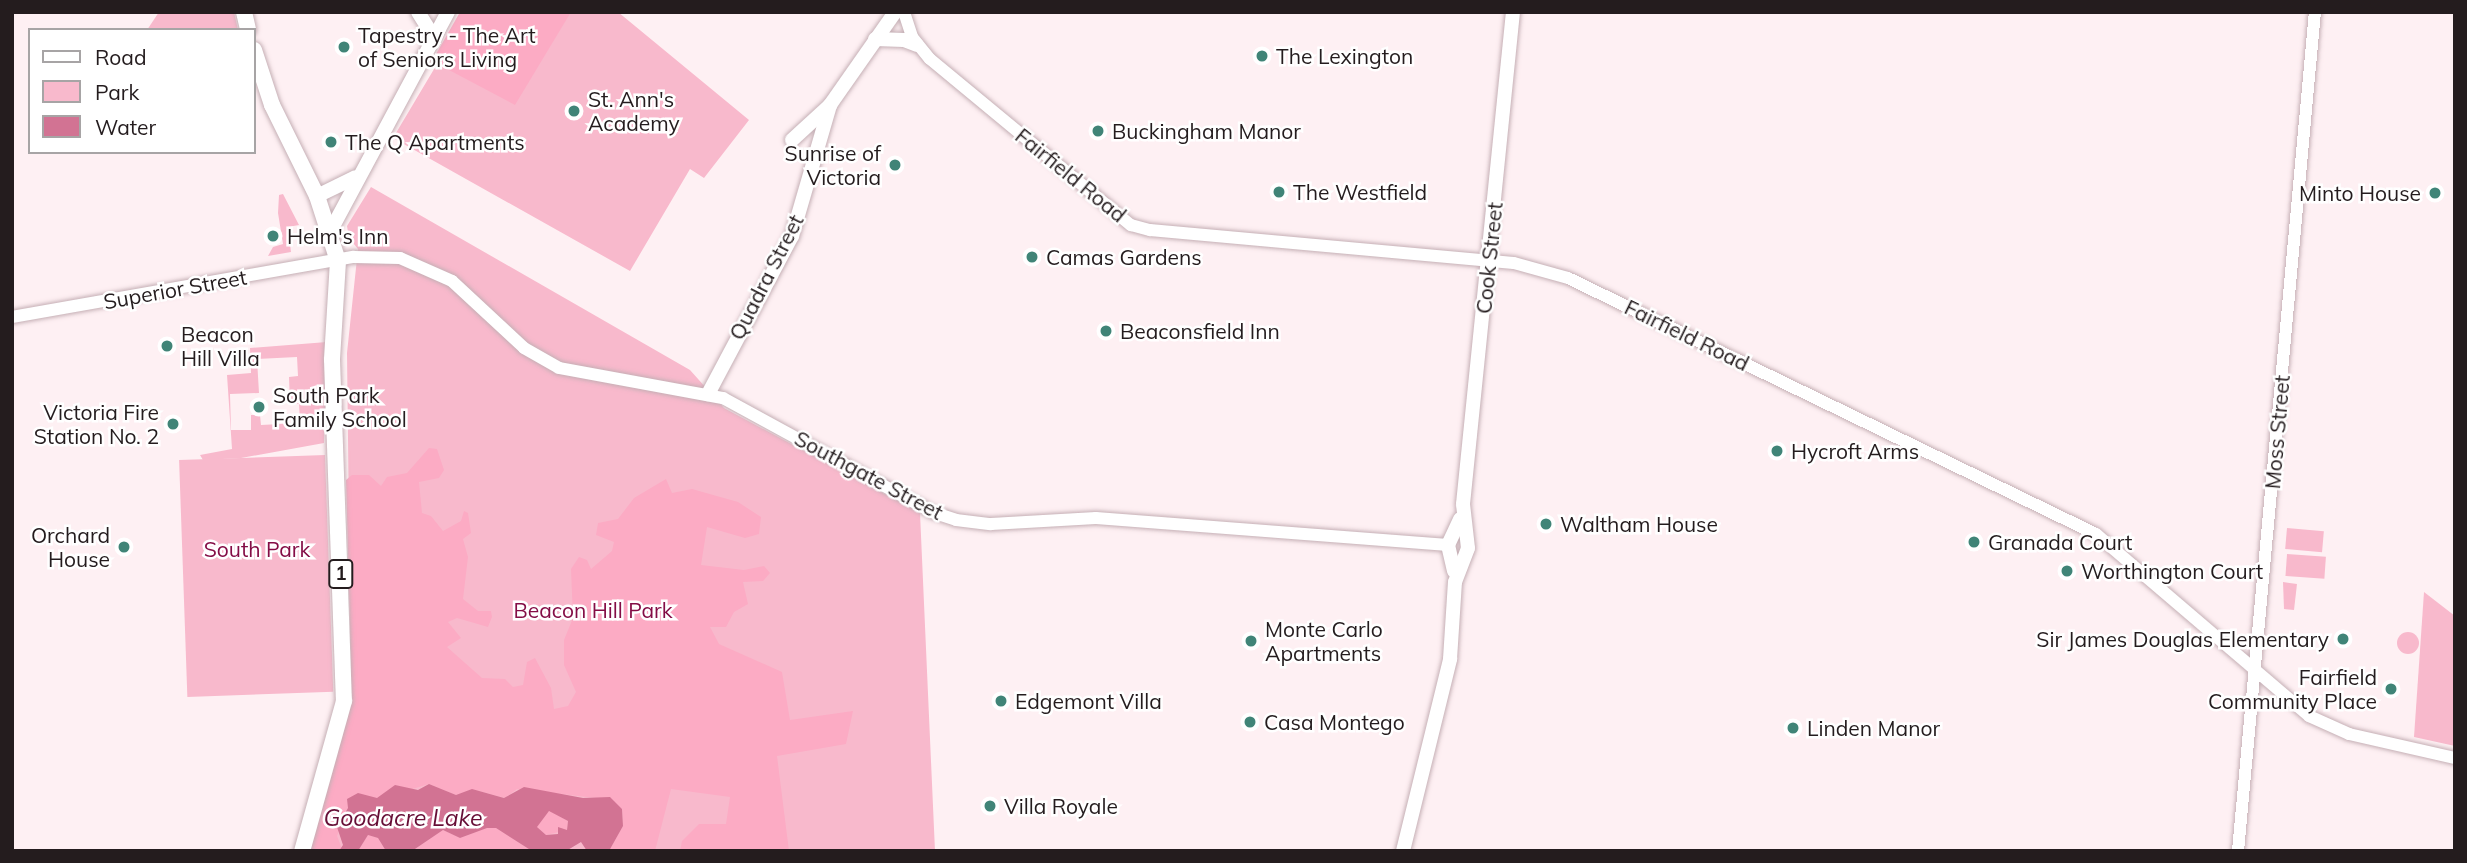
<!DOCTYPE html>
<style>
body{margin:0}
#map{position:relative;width:2467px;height:863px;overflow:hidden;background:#fef0f3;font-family:Mulish,sans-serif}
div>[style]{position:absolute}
.green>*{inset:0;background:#f8b9cc;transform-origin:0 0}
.round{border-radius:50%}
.forest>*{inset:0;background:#fcabc4}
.water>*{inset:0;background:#d27393}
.roads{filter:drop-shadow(0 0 2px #c5afb5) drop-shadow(0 0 2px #c5afb5)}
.tertiary>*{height:12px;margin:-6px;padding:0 6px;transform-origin:6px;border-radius:6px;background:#fff}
.secondary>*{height:14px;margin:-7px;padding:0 7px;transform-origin:7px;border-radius:7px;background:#fff}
.primary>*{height:16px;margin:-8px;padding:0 8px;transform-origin:8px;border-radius:8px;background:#fff}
.dots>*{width:19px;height:19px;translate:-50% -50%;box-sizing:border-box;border:4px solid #fff;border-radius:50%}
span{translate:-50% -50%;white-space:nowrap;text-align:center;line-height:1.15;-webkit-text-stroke:5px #fff;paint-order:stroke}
.shield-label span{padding:2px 5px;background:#fff;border:2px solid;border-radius:5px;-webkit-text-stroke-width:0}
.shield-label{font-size:19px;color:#241c1e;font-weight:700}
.poi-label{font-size:21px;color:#241c1e}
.left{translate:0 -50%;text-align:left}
.right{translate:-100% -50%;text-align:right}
.street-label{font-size:21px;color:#241c1e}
.park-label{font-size:21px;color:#840d46}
.water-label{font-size:23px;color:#660e36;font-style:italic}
.frame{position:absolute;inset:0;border:14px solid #241c1e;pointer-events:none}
.legend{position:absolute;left:28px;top:28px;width:228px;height:126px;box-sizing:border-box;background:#fff;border:2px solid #a7a4a5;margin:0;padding:9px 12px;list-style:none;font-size:21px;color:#241c1e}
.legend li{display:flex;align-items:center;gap:14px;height:35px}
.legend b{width:35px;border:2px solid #a7a4a5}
</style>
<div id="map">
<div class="green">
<i style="clip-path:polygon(159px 12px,234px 12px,238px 30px,147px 30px)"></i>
<i style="clip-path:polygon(468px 12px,618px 12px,749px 120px,704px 178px,690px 169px,630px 271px,393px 138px)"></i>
<i style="clip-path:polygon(371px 187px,690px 370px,724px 408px,920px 513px,935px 851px,309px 851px,351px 695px,347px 353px,358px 249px,349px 238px,347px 226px)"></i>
<i style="clip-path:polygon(283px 194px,299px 225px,288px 227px,291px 252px,268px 256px,273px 247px,283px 244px,278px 213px,279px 195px)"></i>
<i style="clip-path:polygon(evenodd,327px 342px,324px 443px,241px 458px,203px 460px,200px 455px,232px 449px,227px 375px,251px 373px,250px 348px,327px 342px,297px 357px,298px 376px,289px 377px,290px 404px,299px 404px,300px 423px,261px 425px,260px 415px,251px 415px,251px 430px,231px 430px,230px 394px,259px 393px,257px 359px,297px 357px)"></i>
<i style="left:325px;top:455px;width:237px;height:146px;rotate:88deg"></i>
<i style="left:2287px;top:528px;width:37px;height:21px;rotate:5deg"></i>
<i style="left:2287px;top:554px;width:39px;height:22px;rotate:4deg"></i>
<i style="clip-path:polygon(2283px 582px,2297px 584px,2294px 610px,2284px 609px)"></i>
<i style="clip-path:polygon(2424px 592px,2455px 616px,2455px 746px,2414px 737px)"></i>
<i class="round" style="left:2397px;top:632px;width:22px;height:22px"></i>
</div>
<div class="forest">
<i style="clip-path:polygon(460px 12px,571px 12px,515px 105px,432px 61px)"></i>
<i style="clip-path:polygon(429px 448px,437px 449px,444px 470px,439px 478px,419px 482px,422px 513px,431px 516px,443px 531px,461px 521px,464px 511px,468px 513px,471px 533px,463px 539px,468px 557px,463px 599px,478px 611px,491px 611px,492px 617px,488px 627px,457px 618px,448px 622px,461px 638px,447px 647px,482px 678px,505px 679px,513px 687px,523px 685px,527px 662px,535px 658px,551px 688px,554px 709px,568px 706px,576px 692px,564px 665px,564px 640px,573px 618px,571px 569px,579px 557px,587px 560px,591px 569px,612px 551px,614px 542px,596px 535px,598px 523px,618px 519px,634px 498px,666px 479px,672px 493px,692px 489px,738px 502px,761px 517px,759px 534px,745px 538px,707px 527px,701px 565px,744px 570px,764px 566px,770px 573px,763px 581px,743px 582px,748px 604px,734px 612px,726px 627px,710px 627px,719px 644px,782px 672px,790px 720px,853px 711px,846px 744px,777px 756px,789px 851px,680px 851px,682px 841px,699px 824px,726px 824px,730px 797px,671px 789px,655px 851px,609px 851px,623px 826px,622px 809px,596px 798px,517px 789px,505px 798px,479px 791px,456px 795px,429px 784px,348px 808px,337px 836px,342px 849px,310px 851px,352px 696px,346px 480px,352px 475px,369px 475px,381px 486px,387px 477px,407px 473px)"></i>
<i style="clip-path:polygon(550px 811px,568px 821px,567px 830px,546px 835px,537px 827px,542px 815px)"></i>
<i style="clip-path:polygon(486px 828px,496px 828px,532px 851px,412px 851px,443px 830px,460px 838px)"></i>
<i style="clip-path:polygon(368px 835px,378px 838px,386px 851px,358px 851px)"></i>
</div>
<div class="water">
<i style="clip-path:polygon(evenodd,429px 784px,456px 795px,472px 789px,504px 798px,524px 787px,583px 798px,610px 797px,622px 809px,623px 826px,609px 851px,587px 851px,581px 842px,566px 851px,532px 851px,496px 828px,487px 828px,460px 838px,443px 830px,412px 851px,386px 851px,378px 838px,368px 835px,358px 851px,339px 851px,343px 845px,337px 827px,348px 808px,347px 799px,358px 793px,377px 798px,395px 785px,418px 790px,429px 784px,549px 811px,568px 821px,567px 830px,558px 827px,558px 834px,546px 835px,537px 827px,549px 811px)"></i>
</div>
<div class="roads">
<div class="tertiary">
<i style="left:904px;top:12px;width:26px;rotate:72deg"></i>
<i style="left:912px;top:37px;width:28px;rotate:51deg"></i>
<i style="left:930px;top:59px;width:261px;rotate:39.6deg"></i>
<i style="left:1131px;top:225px;width:20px;rotate:15deg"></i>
<i style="left:1150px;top:230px;width:365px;rotate:5.2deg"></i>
<i style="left:1514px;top:263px;width:56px;rotate:15.5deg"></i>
<i style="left:1568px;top:278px;width:587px;rotate:25.87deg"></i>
<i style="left:2096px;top:534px;width:280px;rotate:40.5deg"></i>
<i style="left:2309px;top:716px;width:44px;rotate:24.2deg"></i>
<i style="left:2349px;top:734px;width:109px;rotate:12.8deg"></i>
<i style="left:12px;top:317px;width:347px;rotate:-10deg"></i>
<i style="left:354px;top:257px;width:46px;rotate:1.2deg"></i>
<i style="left:400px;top:258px;width:57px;rotate:23.9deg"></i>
<i style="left:452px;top:281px;width:98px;rotate:42.9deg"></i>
<i style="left:524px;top:348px;width:40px;rotate:29.7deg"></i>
<i style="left:559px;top:368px;width:167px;rotate:10.4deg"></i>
<i style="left:723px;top:398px;width:238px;rotate:28.6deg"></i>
<i style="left:932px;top:512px;width:25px;rotate:18deg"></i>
<i style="left:956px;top:520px;width:35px;rotate:7deg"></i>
<i style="left:991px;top:524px;width:105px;rotate:-3.3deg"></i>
<i style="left:1096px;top:518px;width:353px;rotate:4.4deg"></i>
<i style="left:2238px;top:851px;width:843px;rotate:-84.76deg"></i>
</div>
<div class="secondary">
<i style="left:418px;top:12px;width:31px;rotate:58deg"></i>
<i style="left:875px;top:39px;width:29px;rotate:2deg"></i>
<i style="left:904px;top:40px;width:14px;rotate:21deg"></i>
<i style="left:792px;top:140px;width:52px;rotate:-42.6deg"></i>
<i style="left:317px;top:196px;width:43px;rotate:-26deg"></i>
<i style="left:330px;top:232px;width:250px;rotate:-61.8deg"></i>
<i style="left:708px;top:394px;width:179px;rotate:-62deg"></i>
<i style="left:792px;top:236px;width:136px;rotate:-73.8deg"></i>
<i style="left:830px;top:105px;width:113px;rotate:-55deg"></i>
<i style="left:1454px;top:571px;width:27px;rotate:-103deg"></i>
<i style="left:1448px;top:545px;width:29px;rotate:-65deg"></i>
<i style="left:1403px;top:851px;width:198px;rotate:-76.2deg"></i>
<i style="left:1450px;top:659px;width:77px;rotate:-86.3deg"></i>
<i style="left:1455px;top:582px;width:36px;rotate:-69deg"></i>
<i style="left:1468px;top:548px;width:44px;rotate:-96.5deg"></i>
<i style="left:1463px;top:504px;width:495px;rotate:-84.2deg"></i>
</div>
<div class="primary">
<i style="left:244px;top:12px;width:18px;rotate:77deg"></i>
<i style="left:254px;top:50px;width:58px;rotate:71.9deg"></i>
<i style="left:272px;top:105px;width:102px;rotate:63.7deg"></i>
<i style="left:317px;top:196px;width:68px;rotate:72.1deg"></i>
<i style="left:338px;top:261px;width:99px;rotate:93.5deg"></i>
<i style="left:332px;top:360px;width:341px;rotate:88deg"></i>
<i style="left:344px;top:701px;width:156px;rotate:105.6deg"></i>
</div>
</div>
<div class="dots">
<i style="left:344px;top:47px;background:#408477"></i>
<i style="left:1262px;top:56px;background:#408477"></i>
<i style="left:574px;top:111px;background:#408477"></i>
<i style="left:1098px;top:131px;background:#408477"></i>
<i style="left:331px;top:142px;background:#408477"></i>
<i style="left:895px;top:165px;background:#408477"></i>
<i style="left:1279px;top:192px;background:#408477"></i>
<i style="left:2435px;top:193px;background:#408477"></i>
<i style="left:273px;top:236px;background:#408477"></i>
<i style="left:1032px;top:257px;background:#408477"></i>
<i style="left:1106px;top:331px;background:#408477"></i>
<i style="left:167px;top:346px;background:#408477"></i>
<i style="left:259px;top:407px;background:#408477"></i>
<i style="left:173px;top:424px;background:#408477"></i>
<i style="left:1777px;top:451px;background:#408477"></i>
<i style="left:1546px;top:524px;background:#408477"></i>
<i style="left:1974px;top:542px;background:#408477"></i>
<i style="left:124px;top:547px;background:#408477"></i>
<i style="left:2067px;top:571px;background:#408477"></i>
<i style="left:2343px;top:639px;background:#408477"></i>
<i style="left:1251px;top:641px;background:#408477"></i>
<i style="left:2391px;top:689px;background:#408477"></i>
<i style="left:1001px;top:701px;background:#408477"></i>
<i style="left:1250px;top:722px;background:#408477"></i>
<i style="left:1793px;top:728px;background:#408477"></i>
<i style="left:990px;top:806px;background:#408477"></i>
</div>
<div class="shield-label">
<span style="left:341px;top:574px">1</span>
</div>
<div class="poi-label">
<span class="left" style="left:358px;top:47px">Tapestry - The Art<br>of Seniors Living</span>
<span class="left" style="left:1276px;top:56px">The Lexington</span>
<span class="left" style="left:588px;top:111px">St. Ann's<br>Academy</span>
<span class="left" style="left:1112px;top:131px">Buckingham Manor</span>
<span class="left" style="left:345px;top:142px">The Q Apartments</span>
<span class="right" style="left:881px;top:165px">Sunrise of<br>Victoria</span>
<span class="left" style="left:1293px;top:192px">The Westfield</span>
<span class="right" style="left:2421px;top:193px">Minto House</span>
<span class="left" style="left:287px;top:236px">Helm's Inn</span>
<span class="left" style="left:1046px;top:257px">Camas Gardens</span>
<span class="left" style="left:1120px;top:331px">Beaconsfield Inn</span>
<span class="left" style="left:181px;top:346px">Beacon<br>Hill Villa</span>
<span class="left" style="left:273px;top:407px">South Park<br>Family School</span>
<span class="right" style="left:159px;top:424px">Victoria Fire<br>Station No. 2</span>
<span class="left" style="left:1791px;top:451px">Hycroft Arms</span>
<span class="left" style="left:1560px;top:524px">Waltham House</span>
<span class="right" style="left:110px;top:547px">Orchard<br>House</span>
<span class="left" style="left:1988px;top:542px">Granada Court</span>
<span class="left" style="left:2081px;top:571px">Worthington Court</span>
<span class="left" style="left:1265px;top:641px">Monte Carlo<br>Apartments</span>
<span class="right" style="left:2329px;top:639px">Sir James Douglas Elementary</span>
<span class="right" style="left:2377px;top:689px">Fairfield<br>Community Place</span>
<span class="left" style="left:1015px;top:701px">Edgemont Villa</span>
<span class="left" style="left:1264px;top:722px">Casa Montego</span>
<span class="left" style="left:1807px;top:728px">Linden Manor</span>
<span class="left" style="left:1004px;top:806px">Villa Royale</span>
</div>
<div class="street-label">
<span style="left:1071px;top:175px;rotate:39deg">Fairfield Road</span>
<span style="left:1489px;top:258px;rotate:-84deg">Cook Street</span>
<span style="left:766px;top:277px;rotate:-63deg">Quadra Street</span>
<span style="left:175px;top:289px;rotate:-10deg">Superior Street</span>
<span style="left:1687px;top:335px;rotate:26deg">Fairfield Road</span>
<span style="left:2277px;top:432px;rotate:-85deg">Moss Street</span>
<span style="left:869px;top:475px;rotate:28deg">Southgate Street</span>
</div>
<div class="park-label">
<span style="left:257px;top:549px">South Park</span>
<span style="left:593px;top:610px">Beacon Hill Park</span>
</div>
<div class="water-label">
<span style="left:403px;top:818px">Goodacre Lake</span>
</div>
<div class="frame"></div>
<ul class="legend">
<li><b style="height:9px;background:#fff"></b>Road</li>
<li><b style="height:19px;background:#f8b9cc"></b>Park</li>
<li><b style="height:19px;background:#d27393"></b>Water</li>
</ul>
</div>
